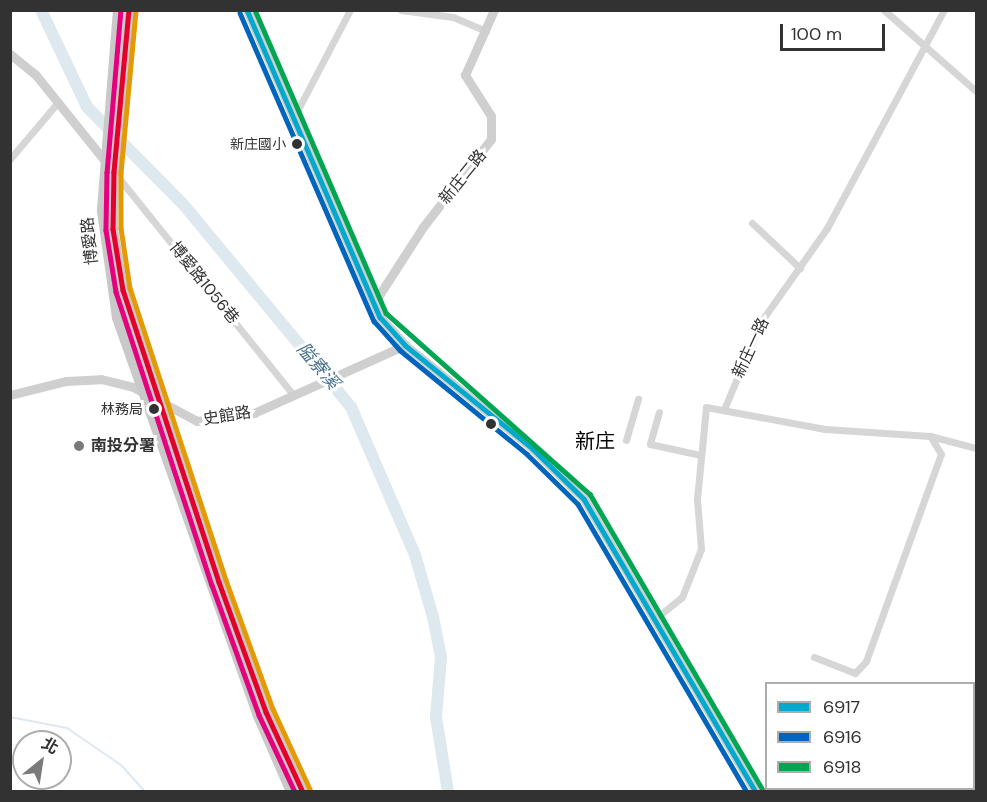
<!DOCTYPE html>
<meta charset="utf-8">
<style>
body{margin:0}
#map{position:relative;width:987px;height:802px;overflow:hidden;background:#fff;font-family:"DM Sans","Noto Sans TC",sans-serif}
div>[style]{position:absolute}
.stream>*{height:2px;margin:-1px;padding:0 1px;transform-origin:1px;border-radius:1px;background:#dde8ef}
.river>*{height:12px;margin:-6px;padding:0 6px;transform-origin:6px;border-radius:6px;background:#dde8ef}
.street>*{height:7px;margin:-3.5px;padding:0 3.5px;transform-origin:3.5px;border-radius:3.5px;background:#d6d6d6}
.secondary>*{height:9px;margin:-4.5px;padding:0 4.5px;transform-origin:4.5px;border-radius:4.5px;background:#cfcfcf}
.primary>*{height:10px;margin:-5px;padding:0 5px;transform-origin:5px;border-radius:5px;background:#c9c9c9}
.bus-1>*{height:4.5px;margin:-2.25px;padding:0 2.25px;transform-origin:2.25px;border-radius:2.25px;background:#00a9ce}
.bus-2>*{height:4.5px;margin:-2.25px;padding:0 2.25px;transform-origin:2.25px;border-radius:2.25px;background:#0065bd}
.bus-3>*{height:4.5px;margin:-2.25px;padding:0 2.25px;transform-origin:2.25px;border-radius:2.25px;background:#00a651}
.bus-4>*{height:4.5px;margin:-2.25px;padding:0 2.25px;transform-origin:2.25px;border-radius:2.25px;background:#e4002b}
.bus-5>*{height:4.5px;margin:-2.25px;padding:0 2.25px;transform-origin:2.25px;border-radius:2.25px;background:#e5007d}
.bus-6>*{height:4.5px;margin:-2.25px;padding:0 2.25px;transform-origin:2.25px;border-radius:2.25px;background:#e39a05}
.dots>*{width:16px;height:16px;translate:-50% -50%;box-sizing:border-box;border:3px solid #fff;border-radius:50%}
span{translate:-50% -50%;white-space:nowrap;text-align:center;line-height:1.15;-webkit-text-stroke:6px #fff;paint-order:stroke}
.bus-label{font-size:14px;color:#323232}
.right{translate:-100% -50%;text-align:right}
.street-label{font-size:16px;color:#323232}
.poi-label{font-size:16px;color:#323232;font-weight:700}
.left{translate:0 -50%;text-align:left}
.water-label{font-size:18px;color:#48728c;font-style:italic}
.quarter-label{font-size:20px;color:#000}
.frame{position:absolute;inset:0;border:12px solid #323232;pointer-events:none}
.legend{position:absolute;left:765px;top:682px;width:210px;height:108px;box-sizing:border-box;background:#fff;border:2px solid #adadad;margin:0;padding:8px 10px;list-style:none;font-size:18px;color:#323232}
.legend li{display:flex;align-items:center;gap:12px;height:30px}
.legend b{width:30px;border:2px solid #adadad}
.north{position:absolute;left:12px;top:730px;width:60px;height:60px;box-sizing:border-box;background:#fff;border:2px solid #adadad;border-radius:50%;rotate:30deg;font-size:16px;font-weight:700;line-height:24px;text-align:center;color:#323232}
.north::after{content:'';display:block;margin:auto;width:21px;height:27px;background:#7a7a7a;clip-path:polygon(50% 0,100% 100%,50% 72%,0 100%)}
.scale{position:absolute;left:780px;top:24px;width:105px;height:27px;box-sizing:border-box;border:3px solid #323232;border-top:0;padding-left:8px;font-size:18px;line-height:21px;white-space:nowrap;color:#323232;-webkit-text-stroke:4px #fff;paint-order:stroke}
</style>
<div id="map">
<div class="stream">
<i style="left:10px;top:717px;width:58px;rotate:10.9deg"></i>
<i style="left:67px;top:728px;width:65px;rotate:34.4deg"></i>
<i style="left:121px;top:765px;width:36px;rotate:48deg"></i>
</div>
<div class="river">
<i style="left:41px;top:10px;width:107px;rotate:64.6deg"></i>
<i style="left:87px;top:107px;width:136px;rotate:45.3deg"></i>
<i style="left:183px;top:204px;width:264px;rotate:50.4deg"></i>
<i style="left:351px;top:407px;width:161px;rotate:66.6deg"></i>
<i style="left:415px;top:555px;width:65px;rotate:73.8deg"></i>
<i style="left:433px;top:617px;width:41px;rotate:78.7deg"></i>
<i style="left:441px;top:657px;width:60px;rotate:94.8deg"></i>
<i style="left:436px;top:717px;width:76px;rotate:80.9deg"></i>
</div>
<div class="street">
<i style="left:401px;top:10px;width:52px;rotate:7.7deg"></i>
<i style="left:453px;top:17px;width:36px;rotate:23deg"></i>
<i style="left:884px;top:10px;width:123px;rotate:41.4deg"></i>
<i style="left:293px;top:119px;width:123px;rotate:-62.4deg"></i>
<i style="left:10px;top:159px;width:75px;rotate:-49.9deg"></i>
<i style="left:114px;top:172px;width:286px;rotate:51.2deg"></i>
<i style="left:752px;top:223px;width:66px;rotate:43.2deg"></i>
<i style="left:725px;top:407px;width:91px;rotate:-67.4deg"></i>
<i style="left:760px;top:323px;width:116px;rotate:-54.8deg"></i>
<i style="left:827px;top:228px;width:247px;rotate:-61.8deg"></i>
<i style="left:659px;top:412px;width:33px;rotate:106deg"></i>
<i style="left:650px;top:444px;width:51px;rotate:12.4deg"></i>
<i style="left:626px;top:440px;width:43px;rotate:-73.7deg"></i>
<i style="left:656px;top:618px;width:33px;rotate:-39deg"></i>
<i style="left:682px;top:597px;width:52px;rotate:-68.4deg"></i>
<i style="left:701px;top:549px;width:50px;rotate:-94.6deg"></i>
<i style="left:697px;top:499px;width:92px;rotate:-84.4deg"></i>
<i style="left:706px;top:407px;width:121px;rotate:10.5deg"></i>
<i style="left:825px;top:429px;width:105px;rotate:3.8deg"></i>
<i style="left:930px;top:436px;width:48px;rotate:14.6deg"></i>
<i style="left:814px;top:657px;width:44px;rotate:21.3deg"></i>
<i style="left:855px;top:673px;width:16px;rotate:-47deg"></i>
<i style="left:866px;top:661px;width:220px;rotate:-70.1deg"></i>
<i style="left:941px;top:454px;width:21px;rotate:-121deg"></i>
</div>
<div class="secondary">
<i style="left:247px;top:10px;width:335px;rotate:66.6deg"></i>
<i style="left:380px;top:317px;width:38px;rotate:48deg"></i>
<i style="left:405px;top:345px;width:164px;rotate:39deg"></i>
<i style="left:532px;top:448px;width:73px;rotate:44.4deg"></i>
<i style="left:584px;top:499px;width:340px;rotate:59.6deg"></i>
<i style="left:10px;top:54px;width:32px;rotate:39deg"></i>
<i style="left:35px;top:74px;width:118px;rotate:51.2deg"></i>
<i style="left:374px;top:303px;width:90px;rotate:-57.2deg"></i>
<i style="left:423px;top:227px;width:111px;rotate:-52.3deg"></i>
<i style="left:491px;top:139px;width:23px;rotate:-90deg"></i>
<i style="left:491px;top:116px;width:49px;rotate:-122.4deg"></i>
<i style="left:465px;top:75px;width:71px;rotate:-66deg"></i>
<i style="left:10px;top:395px;width:58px;rotate:-14deg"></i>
<i style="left:66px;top:381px;width:35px;rotate:-3deg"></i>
<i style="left:101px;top:379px;width:33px;rotate:14deg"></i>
<i style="left:133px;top:387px;width:72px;rotate:28deg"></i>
<i style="left:197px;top:421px;width:58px;rotate:-8deg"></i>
<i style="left:254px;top:413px;width:166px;rotate:-24.2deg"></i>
</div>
<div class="primary">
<i style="left:118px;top:10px;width:202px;rotate:94.6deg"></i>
<i style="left:102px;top:211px;width:108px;rotate:82deg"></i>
<i style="left:117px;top:318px;width:420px;rotate:70.5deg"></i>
<i style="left:257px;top:714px;width:85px;rotate:66.4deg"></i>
<i style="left:129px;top:10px;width:163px;rotate:95.3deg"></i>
<i style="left:114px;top:172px;width:57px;rotate:91deg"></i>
<i style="left:113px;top:229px;width:62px;rotate:80.7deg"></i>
<i style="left:123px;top:290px;width:307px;rotate:71.8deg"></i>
<i style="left:219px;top:582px;width:138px;rotate:70.1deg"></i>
<i style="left:266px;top:712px;width:88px;rotate:65.2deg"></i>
</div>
<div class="bus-1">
<i style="left:247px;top:10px;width:335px;rotate:66.6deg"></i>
<i style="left:380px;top:317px;width:38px;rotate:48deg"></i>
<i style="left:405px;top:345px;width:164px;rotate:39deg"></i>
<i style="left:532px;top:448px;width:73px;rotate:44.4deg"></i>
<i style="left:584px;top:499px;width:340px;rotate:59.6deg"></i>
</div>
<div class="bus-2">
<i style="left:240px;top:13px;width:336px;rotate:66.5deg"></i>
<i style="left:374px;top:321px;width:39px;rotate:48deg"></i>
<i style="left:400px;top:350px;width:164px;rotate:39.3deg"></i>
<i style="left:527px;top:454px;width:71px;rotate:44.4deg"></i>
<i style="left:578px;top:504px;width:334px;rotate:59.6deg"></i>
</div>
<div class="bus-3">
<i style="left:255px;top:10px;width:330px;rotate:66.6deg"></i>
<i style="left:386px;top:313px;width:273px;rotate:41.6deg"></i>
<i style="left:590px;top:494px;width:341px;rotate:59.7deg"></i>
</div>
<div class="bus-4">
<i style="left:129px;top:10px;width:163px;rotate:95.3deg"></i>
<i style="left:114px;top:172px;width:57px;rotate:91deg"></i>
<i style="left:113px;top:229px;width:62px;rotate:80.7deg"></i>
<i style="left:123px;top:290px;width:307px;rotate:71.8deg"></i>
<i style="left:219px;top:582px;width:138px;rotate:70.1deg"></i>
<i style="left:266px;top:712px;width:88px;rotate:65.2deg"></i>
</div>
<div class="bus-5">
<i style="left:121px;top:10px;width:163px;rotate:94.9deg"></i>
<i style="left:107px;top:172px;width:58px;rotate:91deg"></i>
<i style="left:106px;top:230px;width:63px;rotate:80.8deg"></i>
<i style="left:116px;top:292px;width:308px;rotate:71.9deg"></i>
<i style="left:212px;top:585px;width:138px;rotate:70.1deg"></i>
<i style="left:259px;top:715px;width:85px;rotate:64.9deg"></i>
</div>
<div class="bus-6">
<i style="left:136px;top:11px;width:162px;rotate:95.3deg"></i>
<i style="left:121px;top:172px;width:56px;rotate:90deg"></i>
<i style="left:121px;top:228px;width:61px;rotate:81.5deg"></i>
<i style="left:130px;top:288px;width:307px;rotate:71.8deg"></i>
<i style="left:226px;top:580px;width:137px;rotate:70deg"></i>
<i style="left:273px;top:709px;width:88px;rotate:65.2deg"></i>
</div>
<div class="dots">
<i style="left:297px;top:144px;background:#323232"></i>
<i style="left:154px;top:409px;background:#323232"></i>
<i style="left:491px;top:424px;background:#323232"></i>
<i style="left:79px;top:446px;background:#7a7a7a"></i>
</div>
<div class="bus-label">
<span class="right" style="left:286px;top:144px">新庄國小</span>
<span class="right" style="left:143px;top:409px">林務局</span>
</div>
<div class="street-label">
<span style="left:463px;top:177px;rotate:-51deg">新庄二路</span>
<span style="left:90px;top:241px;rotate:-96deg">博愛路</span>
<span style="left:204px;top:283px;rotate:51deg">博愛路1056巷</span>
<span style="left:751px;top:348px;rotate:-65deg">新庄一路</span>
<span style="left:227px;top:416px;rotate:-9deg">史館路</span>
</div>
<div class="poi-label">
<span class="left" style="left:91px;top:446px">南投分署</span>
</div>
<div class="water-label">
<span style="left:318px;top:366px;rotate:50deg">隘寮溪</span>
</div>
<div class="quarter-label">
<span style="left:595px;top:441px">新庄</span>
</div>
<div class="frame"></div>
<ul class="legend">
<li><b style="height:8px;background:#00a9ce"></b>6917</li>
<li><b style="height:8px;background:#0065bd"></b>6916</li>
<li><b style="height:8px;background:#00a651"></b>6918</li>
</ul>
<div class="north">北</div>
<div class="scale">100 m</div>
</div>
